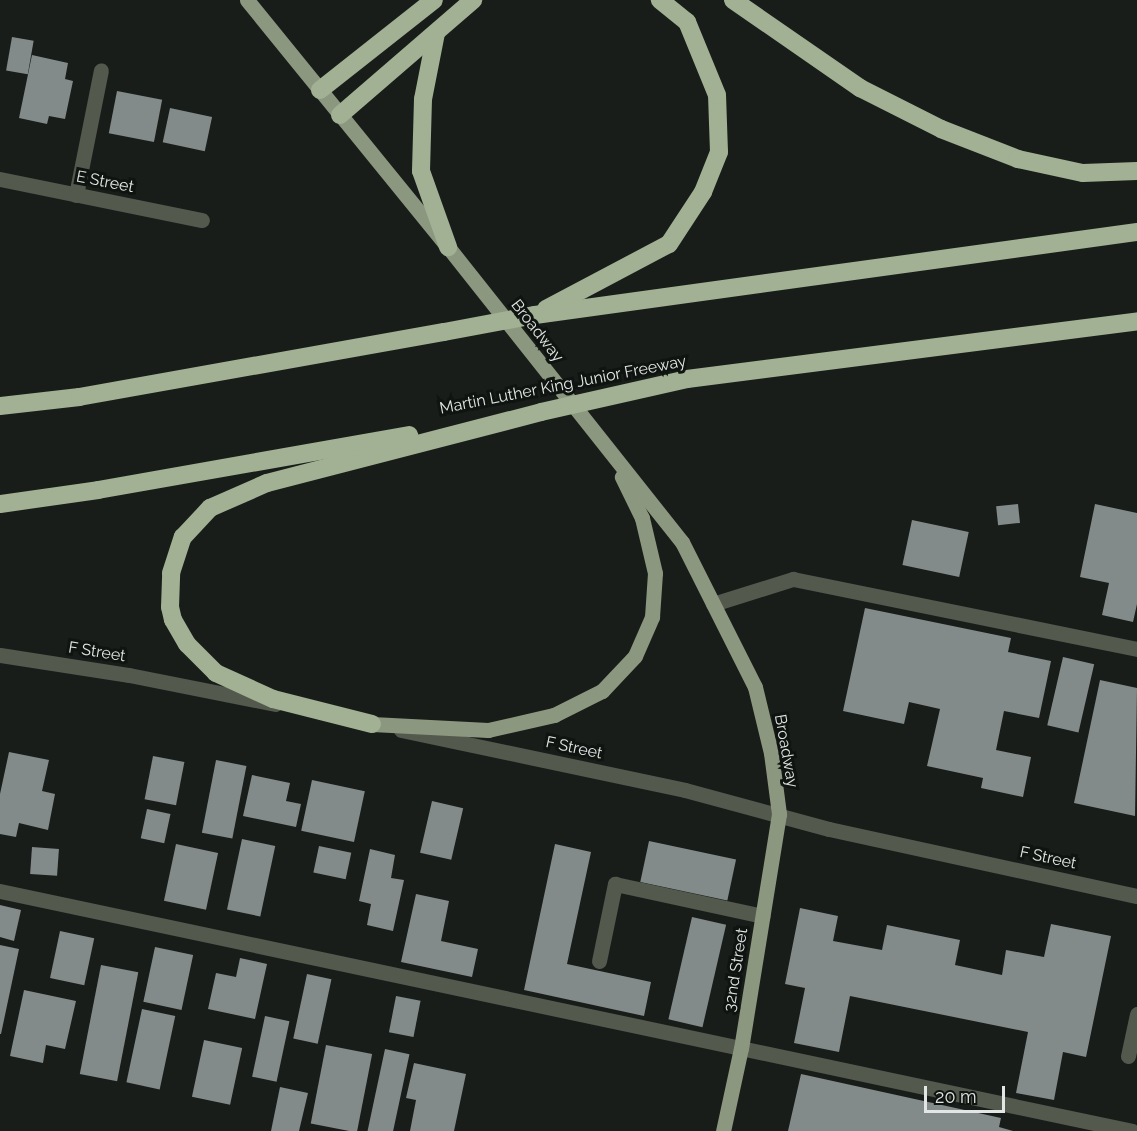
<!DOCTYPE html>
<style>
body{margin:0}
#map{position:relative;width:1137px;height:1131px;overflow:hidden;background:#181d1a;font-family:Raleway,sans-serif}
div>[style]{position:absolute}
.building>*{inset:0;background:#828b8a;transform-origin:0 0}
.minor>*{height:15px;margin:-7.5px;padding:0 7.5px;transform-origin:7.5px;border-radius:7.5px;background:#54594d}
.major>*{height:15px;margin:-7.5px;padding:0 7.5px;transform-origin:7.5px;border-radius:7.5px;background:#8c977f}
.highway>*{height:18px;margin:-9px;padding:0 9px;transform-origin:9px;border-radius:9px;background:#a2b093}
.highway-bridge>*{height:18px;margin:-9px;padding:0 9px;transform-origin:9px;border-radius:9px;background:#a2b093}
span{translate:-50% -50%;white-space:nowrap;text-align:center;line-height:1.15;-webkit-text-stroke:6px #0f1411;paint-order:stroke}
.street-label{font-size:16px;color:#e2e6e4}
.scale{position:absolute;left:924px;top:1086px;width:81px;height:27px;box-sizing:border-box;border:3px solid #e2e6e4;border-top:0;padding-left:8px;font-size:18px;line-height:21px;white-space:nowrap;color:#e2e6e4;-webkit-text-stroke:4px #0f1411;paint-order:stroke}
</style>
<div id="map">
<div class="building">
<i style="left:12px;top:37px;width:22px;height:34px;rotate:10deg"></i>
<i style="clip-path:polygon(32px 55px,68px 63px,65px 79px,73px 81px,65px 119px,49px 116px,47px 124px,19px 118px)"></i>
<i style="left:117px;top:91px;width:46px;height:43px;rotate:11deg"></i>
<i style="left:170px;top:108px;width:43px;height:35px;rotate:12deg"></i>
<i style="left:1018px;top:504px;width:19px;height:22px;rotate:84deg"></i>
<i style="clip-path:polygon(1095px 504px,1137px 513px,1137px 604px,1133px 622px,1102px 615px,1109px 583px,1080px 577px)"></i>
<i style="left:912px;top:520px;width:58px;height:46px;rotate:12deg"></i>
<i style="clip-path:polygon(865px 608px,1011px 638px,1008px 652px,1051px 661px,1039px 718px,1004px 711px,996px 750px,1031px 757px,1023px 797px,981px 788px,983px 778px,927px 766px,940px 709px,909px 702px,904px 724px,843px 711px)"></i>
<i style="left:1063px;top:657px;width:32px;height:70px;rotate:13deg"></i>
<i style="clip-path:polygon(1100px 680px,1137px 688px,1135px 816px,1074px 803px)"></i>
<i style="clip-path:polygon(9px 752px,49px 760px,42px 791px,55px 794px,48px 830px,19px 823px,16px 837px,0 834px,0 794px)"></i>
<i style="left:153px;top:756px;width:32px;height:44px;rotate:11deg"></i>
<i style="left:216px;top:760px;width:31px;height:74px;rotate:11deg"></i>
<i style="clip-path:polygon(252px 775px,290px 783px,286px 801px,301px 804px,296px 827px,243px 816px)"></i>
<i style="left:312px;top:780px;width:54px;height:52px;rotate:12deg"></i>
<i style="left:432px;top:801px;width:32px;height:53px;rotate:13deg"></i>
<i style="left:147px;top:809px;width:24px;height:30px;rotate:12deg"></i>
<i style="left:242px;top:839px;width:34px;height:72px;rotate:12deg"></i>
<i style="left:649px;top:841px;width:89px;height:42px;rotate:12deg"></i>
<i style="left:176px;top:844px;width:43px;height:58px;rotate:12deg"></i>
<i style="clip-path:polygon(555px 844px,591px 852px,567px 964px,651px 982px,644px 1016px,524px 990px)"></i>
<i style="left:319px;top:846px;width:33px;height:27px;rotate:12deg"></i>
<i style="left:32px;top:847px;width:27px;height:27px;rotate:4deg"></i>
<i style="clip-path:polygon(370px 849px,395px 855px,391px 878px,404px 880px,393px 931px,367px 925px,371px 904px,359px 901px)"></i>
<i style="clip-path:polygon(416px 894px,449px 901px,441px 941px,478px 949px,472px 977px,401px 962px)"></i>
<i style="clip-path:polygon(0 905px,21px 910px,14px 941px,0 937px)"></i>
<i style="clip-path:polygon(800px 908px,838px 916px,833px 941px,882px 950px,887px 925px,960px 940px,955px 965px,1002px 975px,1006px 950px,1044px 957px,1051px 924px,1111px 936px,1086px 1057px,1063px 1052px,1054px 1100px,1016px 1093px,1028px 1032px,850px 996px,839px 1052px,794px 1043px,805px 988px,785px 984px)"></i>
<i style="left:692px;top:917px;width:35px;height:105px;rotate:13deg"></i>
<i style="left:60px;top:931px;width:35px;height:48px;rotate:12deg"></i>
<i style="clip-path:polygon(0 945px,19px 949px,1px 1034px,0 1034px)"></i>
<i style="left:155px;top:947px;width:39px;height:56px;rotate:12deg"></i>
<i style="clip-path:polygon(240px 958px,267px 964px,255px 1019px,208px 1009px,216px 973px,236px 977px)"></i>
<i style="left:101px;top:965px;width:38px;height:111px;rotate:11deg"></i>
<i style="left:307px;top:974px;width:25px;height:66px;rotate:12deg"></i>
<i style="clip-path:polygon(24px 990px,76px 1001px,65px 1049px,46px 1045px,43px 1063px,10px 1056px)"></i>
<i style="left:396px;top:996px;width:25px;height:37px;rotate:11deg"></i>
<i style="left:142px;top:1009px;width:34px;height:75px;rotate:12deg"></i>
<i style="left:265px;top:1016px;width:25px;height:62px;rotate:12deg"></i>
<i style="left:204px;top:1040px;width:39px;height:58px;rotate:12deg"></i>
<i style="left:326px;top:1045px;width:47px;height:80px;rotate:11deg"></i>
<i style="left:385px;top:1049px;width:25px;height:84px;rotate:12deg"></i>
<i style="clip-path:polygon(414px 1063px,466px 1074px,454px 1131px,410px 1131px,416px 1100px,406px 1098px)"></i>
<i style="clip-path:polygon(801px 1074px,1001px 1118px,999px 1127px,1013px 1131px,788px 1131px)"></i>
<i style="clip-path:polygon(280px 1087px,308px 1093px,299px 1131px,271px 1131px)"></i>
</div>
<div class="minor">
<i style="left:0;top:179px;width:206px;rotate:11.5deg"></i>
<i style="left:76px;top:195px;width:127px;rotate:-78.7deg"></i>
<i style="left:713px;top:604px;width:84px;rotate:-17.4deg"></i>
<i style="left:793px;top:579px;width:351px;rotate:11.5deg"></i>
<i style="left:0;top:655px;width:131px;rotate:8.8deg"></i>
<i style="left:129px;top:675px;width:149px;rotate:11.2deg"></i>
<i style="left:401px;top:730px;width:290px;rotate:11.9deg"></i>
<i style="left:685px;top:790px;width:149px;rotate:15.2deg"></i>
<i style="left:829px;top:829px;width:315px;rotate:12.3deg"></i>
<i style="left:0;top:891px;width:1157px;rotate:11.97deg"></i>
<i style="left:599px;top:961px;width:79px;rotate:-78.3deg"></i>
<i style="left:615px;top:884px;width:151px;rotate:12.2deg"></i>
<i style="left:1128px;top:1056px;width:43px;rotate:-77.9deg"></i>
</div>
<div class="major">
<i style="left:247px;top:0;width:318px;rotate:50.9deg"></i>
<i style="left:448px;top:247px;width:377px;rotate:51.6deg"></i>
<i style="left:682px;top:542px;width:162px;rotate:63.3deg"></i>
<i style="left:755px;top:687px;width:68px;rotate:76.4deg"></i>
<i style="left:771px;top:753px;width:62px;rotate:82.5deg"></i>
<i style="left:779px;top:814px;width:237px;rotate:99.2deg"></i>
<i style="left:741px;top:1048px;width:85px;rotate:102.2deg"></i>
<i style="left:372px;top:724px;width:116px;rotate:3deg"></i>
<i style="left:488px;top:730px;width:68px;rotate:-12.8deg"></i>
<i style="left:554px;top:715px;width:54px;rotate:-26.6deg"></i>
<i style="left:602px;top:691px;width:48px;rotate:-46.7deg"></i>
<i style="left:635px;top:656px;width:43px;rotate:-66.4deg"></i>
<i style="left:652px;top:617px;width:44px;rotate:-86.1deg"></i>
<i style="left:655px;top:573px;width:57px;rotate:-103.3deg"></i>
<i style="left:642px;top:518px;width:46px;rotate:-116deg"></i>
</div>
<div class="highway">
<i style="left:733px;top:0;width:155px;rotate:34.7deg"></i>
<i style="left:860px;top:88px;width:91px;rotate:26.8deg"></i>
<i style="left:941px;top:129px;width:83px;rotate:21.3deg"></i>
<i style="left:1018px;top:159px;width:66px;rotate:12.2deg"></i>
<i style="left:1083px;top:173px;width:54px;rotate:-2.1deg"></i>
<i style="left:436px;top:33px;width:67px;rotate:101.1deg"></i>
<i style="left:423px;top:99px;width:72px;rotate:91.6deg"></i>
<i style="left:421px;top:171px;width:81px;rotate:70.4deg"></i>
<i style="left:320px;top:90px;width:145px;rotate:-38.3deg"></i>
<i style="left:340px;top:115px;width:176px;rotate:-40.8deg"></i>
<i style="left:546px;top:309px;width:139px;rotate:-27.9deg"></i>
<i style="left:669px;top:244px;width:62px;rotate:-56.8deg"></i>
<i style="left:703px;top:192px;width:43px;rotate:-68.2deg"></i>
<i style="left:719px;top:152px;width:57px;rotate:-92deg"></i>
<i style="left:717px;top:95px;width:79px;rotate:-112.3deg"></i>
<i style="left:687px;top:22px;width:35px;rotate:-141deg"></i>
<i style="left:535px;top:315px;width:608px;rotate:-7.85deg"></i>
<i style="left:687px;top:379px;width:454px;rotate:-7.3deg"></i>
<i style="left:0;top:406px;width:80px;rotate:-6.5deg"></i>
<i style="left:79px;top:397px;width:371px;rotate:-10.1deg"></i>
<i style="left:0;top:504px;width:99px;rotate:-8.1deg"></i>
<i style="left:98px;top:490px;width:316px;rotate:-10deg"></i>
<i style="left:372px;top:724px;width:102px;rotate:-165.8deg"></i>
<i style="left:273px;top:699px;width:63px;rotate:-155.5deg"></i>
<i style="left:216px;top:673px;width:41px;rotate:-135deg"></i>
<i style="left:187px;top:644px;width:28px;rotate:-120deg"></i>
<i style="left:173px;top:620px;width:13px;rotate:-103deg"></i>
<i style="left:170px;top:607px;width:34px;rotate:-88deg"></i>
<i style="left:171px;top:573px;width:38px;rotate:-72deg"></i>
<i style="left:183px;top:537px;width:40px;rotate:-47deg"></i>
<i style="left:210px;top:508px;width:62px;rotate:-23.7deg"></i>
<i style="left:267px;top:483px;width:283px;rotate:-14.5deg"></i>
</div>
<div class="highway-bridge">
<i style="left:444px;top:332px;width:93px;rotate:-10.6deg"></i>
<i style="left:541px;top:412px;width:150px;rotate:-12.7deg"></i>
</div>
<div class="street-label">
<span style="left:105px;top:182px;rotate:11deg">E Street</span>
<span style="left:537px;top:331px;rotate:52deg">Broadway</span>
<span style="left:563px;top:385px;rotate:-11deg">Martin Luther King Junior Freeway</span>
<span style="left:97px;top:652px;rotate:9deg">F Street</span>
<span style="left:574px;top:748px;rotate:12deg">F Street</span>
<span style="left:786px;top:751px;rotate:80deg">Broadway</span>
<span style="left:1048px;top:858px;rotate:12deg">F Street</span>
<span style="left:736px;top:970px;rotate:-81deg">32nd Street</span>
</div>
<div class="scale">20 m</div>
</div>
